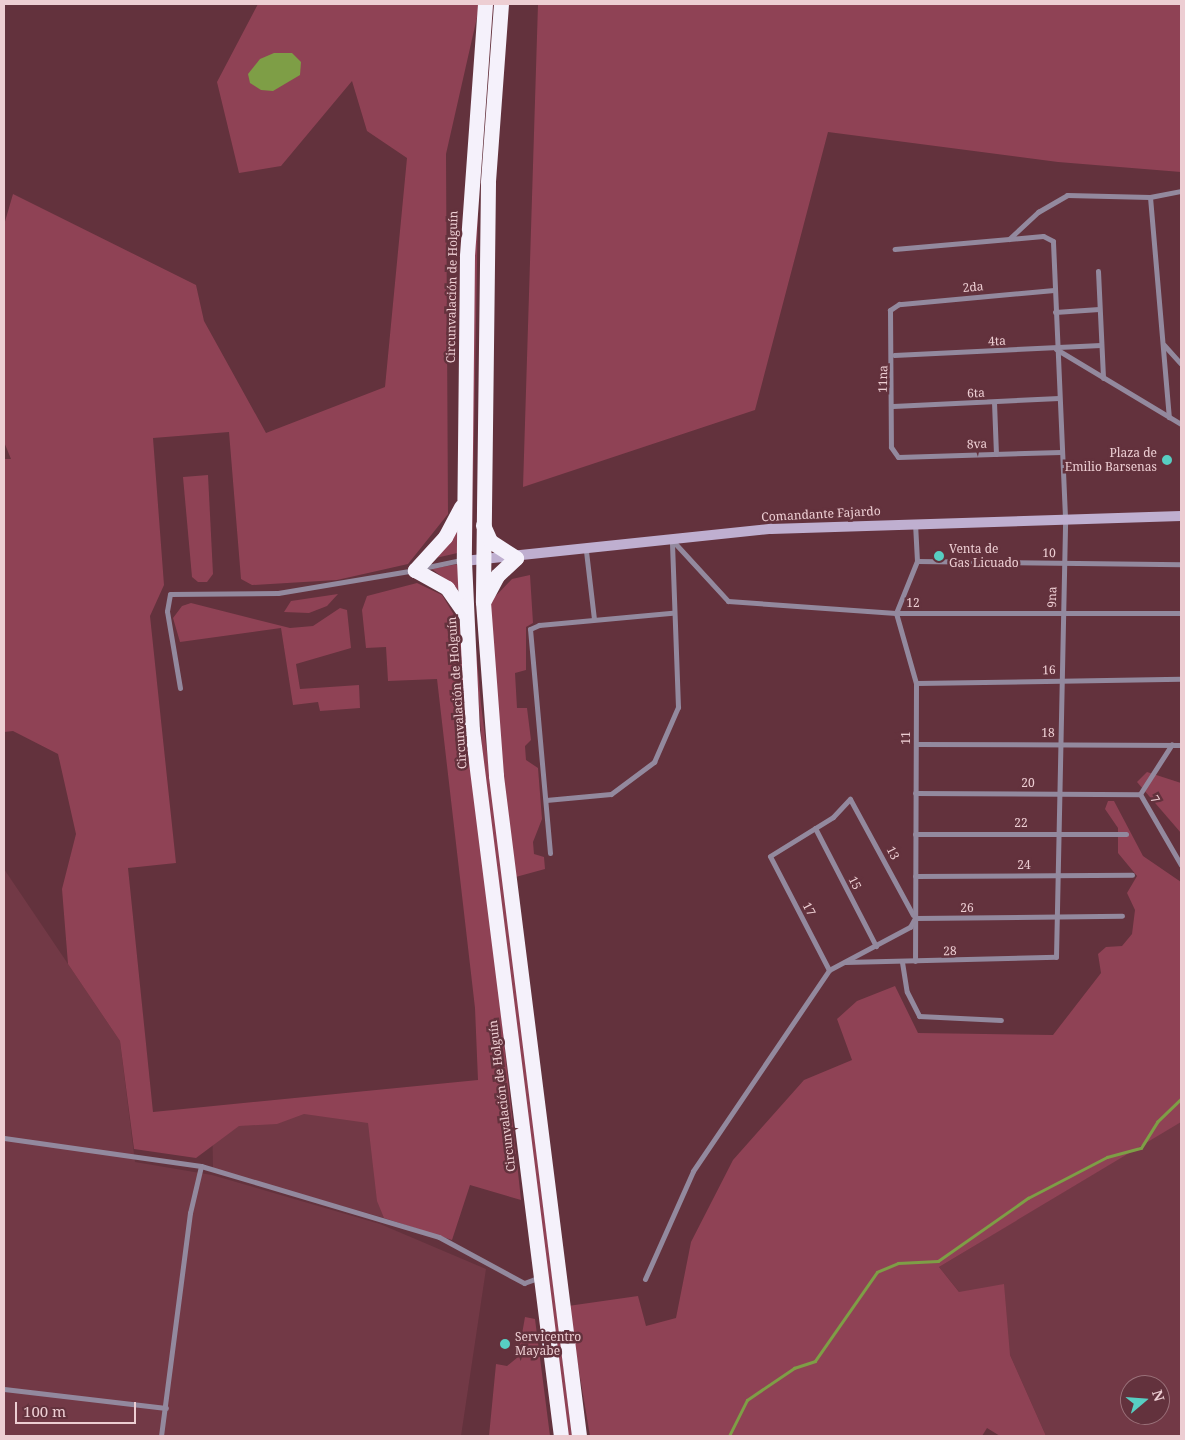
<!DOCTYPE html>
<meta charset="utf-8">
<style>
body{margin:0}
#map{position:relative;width:1185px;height:1440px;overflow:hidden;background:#63323d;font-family:"Noto Serif",serif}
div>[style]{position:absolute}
.built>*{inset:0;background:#723946}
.green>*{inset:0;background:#8f4255}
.water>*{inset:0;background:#7e9e46}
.stream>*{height:2.5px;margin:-1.25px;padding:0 1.25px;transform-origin:1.25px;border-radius:1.25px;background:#7e9e46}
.street>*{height:5px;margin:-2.5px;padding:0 2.5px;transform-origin:2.5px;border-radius:2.5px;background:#93899e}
.secondary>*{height:10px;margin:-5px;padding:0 5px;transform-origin:5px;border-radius:5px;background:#bfafd0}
.highway>*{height:15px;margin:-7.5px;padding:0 7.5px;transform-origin:7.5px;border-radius:7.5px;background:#f5f1fb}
.dots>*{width:14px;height:14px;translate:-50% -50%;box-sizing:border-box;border:2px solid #63323d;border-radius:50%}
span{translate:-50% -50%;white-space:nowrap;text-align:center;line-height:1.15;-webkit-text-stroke:5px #63323d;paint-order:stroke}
.street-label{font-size:12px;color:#edced3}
.poi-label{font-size:12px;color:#edced3}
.right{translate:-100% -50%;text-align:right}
.left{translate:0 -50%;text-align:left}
.frame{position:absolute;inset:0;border:5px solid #edced3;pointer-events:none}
.north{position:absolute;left:1120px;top:1375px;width:50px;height:50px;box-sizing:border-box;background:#63323d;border:1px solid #9a7079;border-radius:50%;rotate:72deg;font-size:14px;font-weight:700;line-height:20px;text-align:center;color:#edced3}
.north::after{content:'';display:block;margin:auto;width:18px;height:22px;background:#57cec2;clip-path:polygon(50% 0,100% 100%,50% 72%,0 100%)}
.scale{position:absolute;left:15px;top:1402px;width:121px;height:22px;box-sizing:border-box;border:2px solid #edced3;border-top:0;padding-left:6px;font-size:15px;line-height:18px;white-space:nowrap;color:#edced3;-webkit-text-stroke:4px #63323d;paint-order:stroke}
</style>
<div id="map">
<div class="built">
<i style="clip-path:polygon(4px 869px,120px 1041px,135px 1162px,212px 1175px,380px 1224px,486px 1269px,461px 1436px,4px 1436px)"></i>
<i style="clip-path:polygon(371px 1091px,384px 1218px,213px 1169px,212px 1107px)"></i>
<i style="clip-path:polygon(evenodd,1181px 1121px,1181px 1436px,1046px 1436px,1010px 1355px,939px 1267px,1181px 1121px,1130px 1385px,1160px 1385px,1160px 1415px,1130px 1415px,1130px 1385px)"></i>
</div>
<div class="green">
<i style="clip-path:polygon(258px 4px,480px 4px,446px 154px,448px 514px,408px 564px,337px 580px,252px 585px,241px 579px,229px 432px,153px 438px,164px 585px,150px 616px,176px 863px,128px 868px,153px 1112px,478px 1080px,475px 1008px,437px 679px,388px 681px,386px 647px,366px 648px,362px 610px,367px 596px,417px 583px,442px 595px,459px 623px,521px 1200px,470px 1185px,452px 1240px,384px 1218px,377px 1201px,368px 1123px,304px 1114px,277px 1124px,239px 1126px,196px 1158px,134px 1149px,120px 1041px,68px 964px,62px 889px,76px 834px,58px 754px,13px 731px,4px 732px,4px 459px,11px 459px,4px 442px,4px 225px,13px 194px,196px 285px,204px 321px,266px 433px,385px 387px,407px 158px,367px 131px,352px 81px,281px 166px,239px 173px,217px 82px)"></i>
<i style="clip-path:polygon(489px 4px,493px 4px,478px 205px,472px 551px,474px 268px)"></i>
<i style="clip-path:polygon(538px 4px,1181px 4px,1181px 172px,1058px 162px,828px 132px,755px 410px,523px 487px)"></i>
<i style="clip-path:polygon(208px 475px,213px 574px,207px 582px,198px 582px,192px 577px,183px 477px)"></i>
<i style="clip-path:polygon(458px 525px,462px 552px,431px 559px)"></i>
<i style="clip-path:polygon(458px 564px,460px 591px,432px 569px)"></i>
<i style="clip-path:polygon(469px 569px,481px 704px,572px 1436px,568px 1436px,485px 788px)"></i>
<i style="clip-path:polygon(530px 575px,533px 623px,526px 627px,526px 670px,515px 673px,517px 708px,527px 708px,531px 740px,525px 746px,526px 760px,538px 768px,542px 819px,533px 842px,534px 854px,544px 857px,545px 869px,512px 878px,490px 665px,490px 602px,512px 579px)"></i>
<i style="clip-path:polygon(338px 594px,327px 606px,309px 613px,284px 612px,291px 601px)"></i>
<i style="clip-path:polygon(191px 603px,290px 628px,313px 626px,340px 608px,347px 610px,351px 648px,296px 664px,300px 689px,359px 685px,360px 708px,320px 711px,318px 702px,293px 705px,281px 628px,180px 642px,173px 618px,182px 606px)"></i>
<i style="clip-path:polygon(1147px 772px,1181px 783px,1181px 833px,1137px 782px)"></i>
<i style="clip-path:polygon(1108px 801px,1114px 801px,1143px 856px,1181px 882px,1181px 1122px,939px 1267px,959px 1292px,1004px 1284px,1010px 1355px,1046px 1436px,1000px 1436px,987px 1428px,982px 1436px,590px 1436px,568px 1306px,638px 1296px,646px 1326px,676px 1318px,691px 1242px,733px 1160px,804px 1080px,852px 1060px,837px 1019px,857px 1001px,895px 986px,918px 1033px,1053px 1035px,1101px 973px,1098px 954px,1106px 947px,1122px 946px,1132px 934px,1135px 910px,1127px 893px,1137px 876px,1118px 853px,1118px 828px,1105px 809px)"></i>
<i style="clip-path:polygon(525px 1317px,535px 1319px,550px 1436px,489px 1436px,496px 1364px,507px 1366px,518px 1357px)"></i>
</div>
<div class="water">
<i style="clip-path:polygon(274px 53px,292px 53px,301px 62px,300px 75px,273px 91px,261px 90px,250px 83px,248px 74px,260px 59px)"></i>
</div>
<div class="stream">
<i style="left:729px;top:1436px;width:40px;rotate:-63.4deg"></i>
<i style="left:747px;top:1400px;width:57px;rotate:-34.2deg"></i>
<i style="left:794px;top:1368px;width:22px;rotate:-18deg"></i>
<i style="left:815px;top:1361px;width:108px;rotate:-55.1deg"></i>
<i style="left:877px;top:1272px;width:23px;rotate:-23deg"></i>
<i style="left:898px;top:1263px;width:40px;rotate:-2.9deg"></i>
<i style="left:938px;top:1261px;width:110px;rotate:-35deg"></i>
<i style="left:1028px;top:1198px;width:89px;rotate:-27.4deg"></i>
<i style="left:1107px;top:1157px;width:35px;rotate:-15deg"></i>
<i style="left:1141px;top:1148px;width:31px;rotate:-58deg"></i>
<i style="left:1157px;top:1122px;width:33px;rotate:-44deg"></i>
</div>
<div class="street">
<i style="left:1150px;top:197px;width:221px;rotate:85.1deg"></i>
<i style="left:1009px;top:239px;width:40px;rotate:-43deg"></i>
<i style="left:1038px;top:212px;width:34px;rotate:-30deg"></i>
<i style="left:1067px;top:195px;width:83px;rotate:1.4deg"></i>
<i style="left:1150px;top:197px;width:32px;rotate:-11deg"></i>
<i style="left:1098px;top:271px;width:107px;rotate:87.3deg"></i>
<i style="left:1054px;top:290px;width:156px;rotate:174.8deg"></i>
<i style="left:899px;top:304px;width:11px;rotate:146deg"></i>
<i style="left:890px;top:310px;width:137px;rotate:89.6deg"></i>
<i style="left:891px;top:447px;width:12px;rotate:55deg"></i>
<i style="left:898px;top:457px;width:163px;rotate:-1.8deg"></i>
<i style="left:1055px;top:312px;width:44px;rotate:-3.9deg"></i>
<i style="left:1164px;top:345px;width:25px;rotate:48deg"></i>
<i style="left:1056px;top:349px;width:146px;rotate:31deg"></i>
<i style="left:894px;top:355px;width:207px;rotate:-2.8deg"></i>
<i style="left:994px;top:402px;width:52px;rotate:87.8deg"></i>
<i style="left:893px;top:406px;width:166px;rotate:-2.8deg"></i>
<i style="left:915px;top:523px;width:38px;rotate:87deg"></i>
<i style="left:917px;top:561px;width:56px;rotate:112deg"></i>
<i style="left:896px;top:613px;width:73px;rotate:74.1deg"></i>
<i style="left:916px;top:683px;width:278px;rotate:90.2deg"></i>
<i style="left:672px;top:540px;width:83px;rotate:47.4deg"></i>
<i style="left:728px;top:601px;width:168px;rotate:4.1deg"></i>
<i style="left:896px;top:613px;width:285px"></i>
<i style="left:586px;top:551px;width:68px;rotate:83.3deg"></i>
<i style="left:917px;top:561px;width:264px;rotate:0.7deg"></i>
<i style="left:423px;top:568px;width:39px;rotate:-12deg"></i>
<i style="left:916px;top:683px;width:265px;rotate:-0.9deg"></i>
<i style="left:180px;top:688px;width:78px;rotate:-99.6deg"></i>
<i style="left:167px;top:611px;width:17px;rotate:-80deg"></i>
<i style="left:170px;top:594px;width:108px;rotate:-0.5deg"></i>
<i style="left:278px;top:593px;width:139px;rotate:-9.5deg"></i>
<i style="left:916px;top:744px;width:265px;rotate:0.2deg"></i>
<i style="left:915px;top:793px;width:225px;rotate:0.3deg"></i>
<i style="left:1140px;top:794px;width:82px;rotate:60deg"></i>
<i style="left:1140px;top:794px;width:59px;rotate:-57.4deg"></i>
<i style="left:546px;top:800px;width:65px;rotate:-5.3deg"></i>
<i style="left:611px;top:794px;width:54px;rotate:-36.7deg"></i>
<i style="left:654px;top:762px;width:60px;rotate:-66.4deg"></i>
<i style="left:678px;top:707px;width:166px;rotate:-92.1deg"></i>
<i style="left:815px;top:828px;width:133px;rotate:62.7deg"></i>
<i style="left:915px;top:834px;width:211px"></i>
<i style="left:550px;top:853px;width:225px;rotate:-95.1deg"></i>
<i style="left:530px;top:629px;width:10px;rotate:-24deg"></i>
<i style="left:539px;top:625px;width:134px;rotate:-5.2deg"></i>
<i style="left:915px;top:876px;width:217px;rotate:-0.3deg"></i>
<i style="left:915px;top:918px;width:207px;rotate:-0.6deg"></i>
<i style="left:845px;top:962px;width:211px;rotate:-1.4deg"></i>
<i style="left:1056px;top:957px;width:440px;rotate:-88.8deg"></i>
<i style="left:1065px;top:517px;width:276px;rotate:-92.5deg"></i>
<i style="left:1053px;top:241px;width:11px;rotate:-153deg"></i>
<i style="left:1043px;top:236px;width:149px;rotate:175deg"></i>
<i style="left:902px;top:962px;width:30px;rotate:81deg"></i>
<i style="left:907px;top:992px;width:27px;rotate:63deg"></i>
<i style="left:919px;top:1016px;width:82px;rotate:2.8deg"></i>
<i style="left:829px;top:970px;width:128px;rotate:-117.4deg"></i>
<i style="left:770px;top:856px;width:74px;rotate:-31.8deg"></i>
<i style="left:833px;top:817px;width:25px;rotate:-47deg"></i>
<i style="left:850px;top:799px;width:132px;rotate:61.5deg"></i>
<i style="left:4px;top:1138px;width:199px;rotate:8.1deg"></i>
<i style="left:201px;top:1166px;width:248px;rotate:16.6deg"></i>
<i style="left:439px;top:1237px;width:97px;rotate:28.4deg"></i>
<i style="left:524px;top:1283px;width:15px;rotate:-20deg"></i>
<i style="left:645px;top:1279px;width:118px;rotate:-66deg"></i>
<i style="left:693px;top:1171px;width:243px;rotate:-55.9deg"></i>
<i style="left:829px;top:970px;width:92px;rotate:-28deg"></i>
<i style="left:910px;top:927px;width:10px;rotate:-61deg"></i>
<i style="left:4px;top:1389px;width:163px;rotate:6.7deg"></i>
<i style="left:161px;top:1436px;width:225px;rotate:-82.6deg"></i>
<i style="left:190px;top:1213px;width:48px;rotate:-76.8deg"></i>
</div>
<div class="secondary">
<i style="left:464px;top:561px;width:309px;rotate:-6deg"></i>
<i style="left:771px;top:529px;width:410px;rotate:-1.8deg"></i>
</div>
<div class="highway">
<i style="left:485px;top:4px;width:253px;rotate:94.1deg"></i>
<i style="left:467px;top:256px;width:305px;rotate:90.6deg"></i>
<i style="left:464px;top:561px;width:169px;rotate:87.3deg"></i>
<i style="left:472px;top:730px;width:712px;rotate:82.82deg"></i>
<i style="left:501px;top:4px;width:179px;rotate:94.2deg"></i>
<i style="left:488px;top:183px;width:419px;rotate:90.7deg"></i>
<i style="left:483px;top:602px;width:174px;rotate:85.7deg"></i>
<i style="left:496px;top:776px;width:665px;rotate:82.83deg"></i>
<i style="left:461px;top:507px;width:34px;rotate:118deg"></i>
<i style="left:445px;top:537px;width:45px;rotate:132.3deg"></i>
<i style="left:415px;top:570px;width:37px;rotate:29deg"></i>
<i style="left:447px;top:588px;width:32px;rotate:55deg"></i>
<i style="left:483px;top:525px;width:17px;rotate:66deg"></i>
<i style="left:490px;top:541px;width:31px;rotate:33deg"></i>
<i style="left:516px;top:558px;width:26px;rotate:137deg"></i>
<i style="left:497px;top:576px;width:27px;rotate:118deg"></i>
</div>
<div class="dots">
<i style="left:1167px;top:460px;background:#57cec2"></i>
<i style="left:939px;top:556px;background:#57cec2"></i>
<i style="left:505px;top:1344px;background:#57cec2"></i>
</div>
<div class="street-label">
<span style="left:452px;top:287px;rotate:-89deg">Circunvalación de Holguín</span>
<span style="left:973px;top:287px;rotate:-5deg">2da</span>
<span style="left:997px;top:341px;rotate:-2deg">4ta</span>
<span style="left:883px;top:379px;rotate:-89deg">11na</span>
<span style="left:976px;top:393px;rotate:-2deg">6ta</span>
<span style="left:977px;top:444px;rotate:-2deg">8va</span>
<span style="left:821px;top:514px;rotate:-3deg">Comandante Fajardo</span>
<span style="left:1049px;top:553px;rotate:1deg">10</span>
<span style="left:1052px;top:597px;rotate:-89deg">9na</span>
<span style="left:913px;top:603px">12</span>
<span style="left:1049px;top:670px;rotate:-1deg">16</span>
<span style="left:457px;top:693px;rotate:-94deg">Circunvalación de Holguín</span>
<span style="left:1048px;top:733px">18</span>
<span style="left:906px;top:738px;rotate:-90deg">11</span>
<span style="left:1028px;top:783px">20</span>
<span style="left:1155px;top:799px;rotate:60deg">7</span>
<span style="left:1021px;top:823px">22</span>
<span style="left:893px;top:853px;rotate:63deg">13</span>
<span style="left:1024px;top:865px">24</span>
<span style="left:855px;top:883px;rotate:63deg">15</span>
<span style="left:967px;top:908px">26</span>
<span style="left:809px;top:909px;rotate:62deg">17</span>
<span style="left:950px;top:951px;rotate:-1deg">28</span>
<span style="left:502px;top:1096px;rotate:-97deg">Circunvalación de Holguín</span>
</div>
<div class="poi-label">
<span class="right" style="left:1157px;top:460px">Plaza de<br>Emilio Barsenas</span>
<span class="left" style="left:949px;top:556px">Venta de<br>Gas Licuado</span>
<span class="left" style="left:515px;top:1344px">Servicentro<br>Mayabe</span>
</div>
<div class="frame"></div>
<div class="north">N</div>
<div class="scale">100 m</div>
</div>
